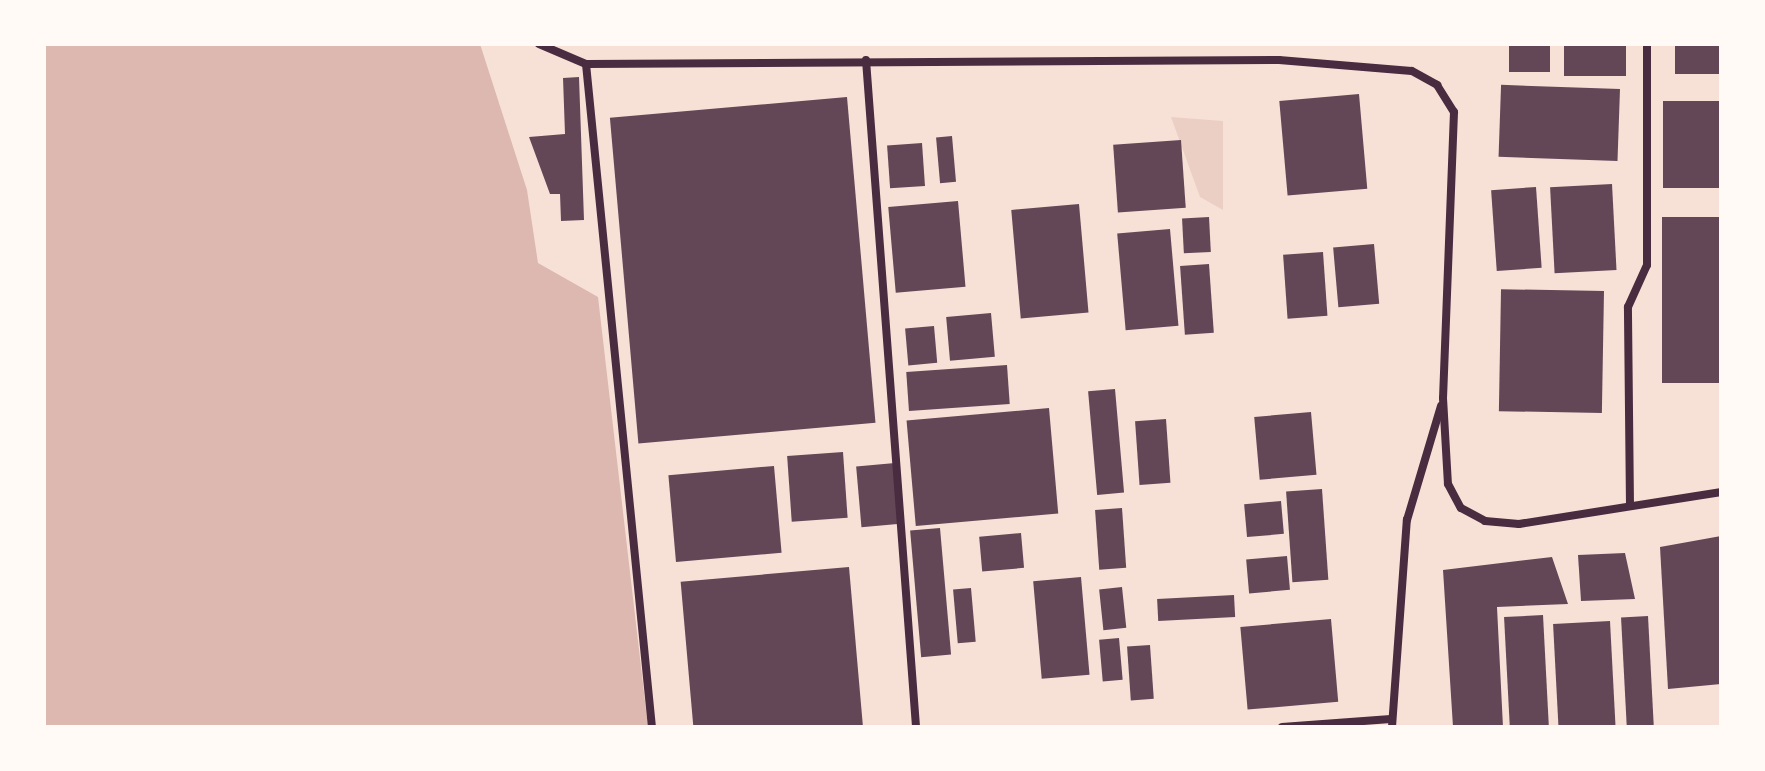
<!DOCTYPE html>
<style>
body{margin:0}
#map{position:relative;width:1765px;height:771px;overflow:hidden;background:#f7e1d7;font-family:"Archivo Narrow",sans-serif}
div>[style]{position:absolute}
.green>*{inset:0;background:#ebcfc5}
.water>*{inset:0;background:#dcb8b0}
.building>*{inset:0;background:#644757;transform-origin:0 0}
.minor>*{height:8px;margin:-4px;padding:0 4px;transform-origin:4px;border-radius:4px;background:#4a2c40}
span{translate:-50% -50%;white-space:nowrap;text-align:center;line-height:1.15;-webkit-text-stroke:8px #fffaf5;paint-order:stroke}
.frame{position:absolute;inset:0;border:46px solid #fffaf5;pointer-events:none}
</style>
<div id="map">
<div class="green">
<i style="clip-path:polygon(1171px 117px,1223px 121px,1223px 210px,1200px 197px)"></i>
</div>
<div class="water">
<i style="clip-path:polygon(44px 44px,480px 44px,527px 190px,538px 263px,598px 297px,648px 727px,44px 727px)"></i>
</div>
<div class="building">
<i style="left:1509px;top:44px;width:41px;height:28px"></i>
<i style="left:1564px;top:44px;width:62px;height:32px"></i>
<i style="left:1675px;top:44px;width:46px;height:30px"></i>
<i style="clip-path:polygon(579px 77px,584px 220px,561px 221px,560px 194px,550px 194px,529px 137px,565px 134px,563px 78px)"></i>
<i style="left:1620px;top:89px;width:72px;height:119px;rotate:92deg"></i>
<i style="left:1359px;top:94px;width:95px;height:80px;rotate:85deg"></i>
<i style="left:847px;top:97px;width:327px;height:238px;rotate:85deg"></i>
<i style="left:1721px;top:101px;width:87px;height:58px;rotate:90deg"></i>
<i style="left:952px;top:136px;width:46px;height:16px;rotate:85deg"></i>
<i style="left:1181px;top:140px;width:68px;height:68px;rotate:86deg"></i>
<i style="left:922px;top:143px;width:43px;height:35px;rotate:86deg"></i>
<i style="left:1612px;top:184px;width:86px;height:62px;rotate:87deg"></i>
<i style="left:1536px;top:187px;width:81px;height:45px;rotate:86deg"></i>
<i style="left:958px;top:201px;width:86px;height:70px;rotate:85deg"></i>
<i style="left:1079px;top:204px;width:109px;height:68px;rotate:85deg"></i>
<i style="left:1209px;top:217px;width:35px;height:27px;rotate:87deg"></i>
<i style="left:1721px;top:217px;width:166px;height:59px;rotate:90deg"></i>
<i style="left:1170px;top:229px;width:97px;height:53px;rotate:85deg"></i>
<i style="left:1374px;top:244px;width:60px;height:41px;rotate:85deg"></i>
<i style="left:1323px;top:252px;width:64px;height:40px;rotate:86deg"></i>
<i style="left:1209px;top:264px;width:69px;height:29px;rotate:86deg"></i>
<i style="left:1604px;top:291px;width:122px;height:103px;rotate:91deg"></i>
<i style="left:991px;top:313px;width:44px;height:45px;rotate:85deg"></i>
<i style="left:934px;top:326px;width:37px;height:29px;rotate:85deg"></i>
<i style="left:1007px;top:365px;width:39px;height:101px;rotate:86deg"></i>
<i style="left:1115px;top:389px;width:104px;height:27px;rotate:85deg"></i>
<i style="left:1049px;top:408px;width:106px;height:143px;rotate:85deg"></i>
<i style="left:1311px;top:412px;width:63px;height:57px;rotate:85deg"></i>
<i style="left:1166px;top:419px;width:64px;height:31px;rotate:86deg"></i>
<i style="left:843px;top:452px;width:66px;height:56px;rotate:86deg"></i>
<i style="left:895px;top:463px;width:61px;height:39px;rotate:85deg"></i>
<i style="left:774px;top:466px;width:87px;height:106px;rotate:85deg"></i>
<i style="left:1322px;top:489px;width:91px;height:36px;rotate:86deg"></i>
<i style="left:1281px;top:501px;width:33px;height:37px;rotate:85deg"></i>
<i style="left:1122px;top:508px;width:60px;height:27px;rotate:86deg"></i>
<i style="left:940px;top:528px;width:127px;height:30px;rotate:85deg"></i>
<i style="left:1021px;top:533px;width:35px;height:42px;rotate:85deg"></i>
<i style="clip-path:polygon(1721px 536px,1721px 684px,1668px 689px,1660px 547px)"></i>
<i style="clip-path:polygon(1625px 553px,1635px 599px,1581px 601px,1578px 555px)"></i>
<i style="left:1287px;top:556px;width:34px;height:41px;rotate:85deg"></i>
<i style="clip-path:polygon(1552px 557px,1568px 604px,1497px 607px,1503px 727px,1453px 727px,1443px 570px)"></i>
<i style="left:849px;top:567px;width:161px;height:169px;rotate:85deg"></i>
<i style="left:1081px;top:577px;width:98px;height:48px;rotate:85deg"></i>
<i style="left:1122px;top:587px;width:41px;height:23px;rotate:84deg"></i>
<i style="left:971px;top:588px;width:54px;height:18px;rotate:85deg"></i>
<i style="left:1234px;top:595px;width:22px;height:77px;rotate:87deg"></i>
<i style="left:1543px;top:615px;width:112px;height:39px;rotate:87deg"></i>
<i style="left:1648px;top:616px;width:111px;height:27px;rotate:87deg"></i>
<i style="left:1331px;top:619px;width:83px;height:91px;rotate:85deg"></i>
<i style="left:1610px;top:621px;width:106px;height:57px;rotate:87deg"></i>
<i style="left:1119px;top:638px;width:42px;height:20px;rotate:85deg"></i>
<i style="left:1150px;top:645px;width:54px;height:23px;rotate:86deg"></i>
</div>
<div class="minor">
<i style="left:539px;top:44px;width:51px;rotate:23.1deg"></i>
<i style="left:586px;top:64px;width:693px;rotate:-0.33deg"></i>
<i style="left:1279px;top:60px;width:133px;rotate:4.7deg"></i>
<i style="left:1412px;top:71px;width:29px;rotate:29deg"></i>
<i style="left:1437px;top:85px;width:32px;rotate:58deg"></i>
<i style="left:1454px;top:112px;width:286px;rotate:92.2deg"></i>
<i style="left:1443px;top:398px;width:86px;rotate:86.7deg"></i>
<i style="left:1448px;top:484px;width:27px;rotate:62deg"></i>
<i style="left:1461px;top:508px;width:27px;rotate:28deg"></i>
<i style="left:1485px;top:521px;width:34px;rotate:5deg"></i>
<i style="left:1519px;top:524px;width:205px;rotate:-9deg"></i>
<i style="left:866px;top:60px;width:669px;rotate:85.71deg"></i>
<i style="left:586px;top:64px;width:666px;rotate:84.32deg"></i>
<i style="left:1630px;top:506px;width:199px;rotate:-90.6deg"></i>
<i style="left:1628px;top:307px;width:46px;rotate:-65.7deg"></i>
<i style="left:1647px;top:265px;width:221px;rotate:-90deg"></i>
<i style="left:1282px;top:727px;width:109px;rotate:-4.2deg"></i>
<i style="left:1392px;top:727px;width:208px;rotate:-85.9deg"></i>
<i style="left:1407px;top:520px;width:119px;rotate:-73.4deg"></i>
</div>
<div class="frame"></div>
</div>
